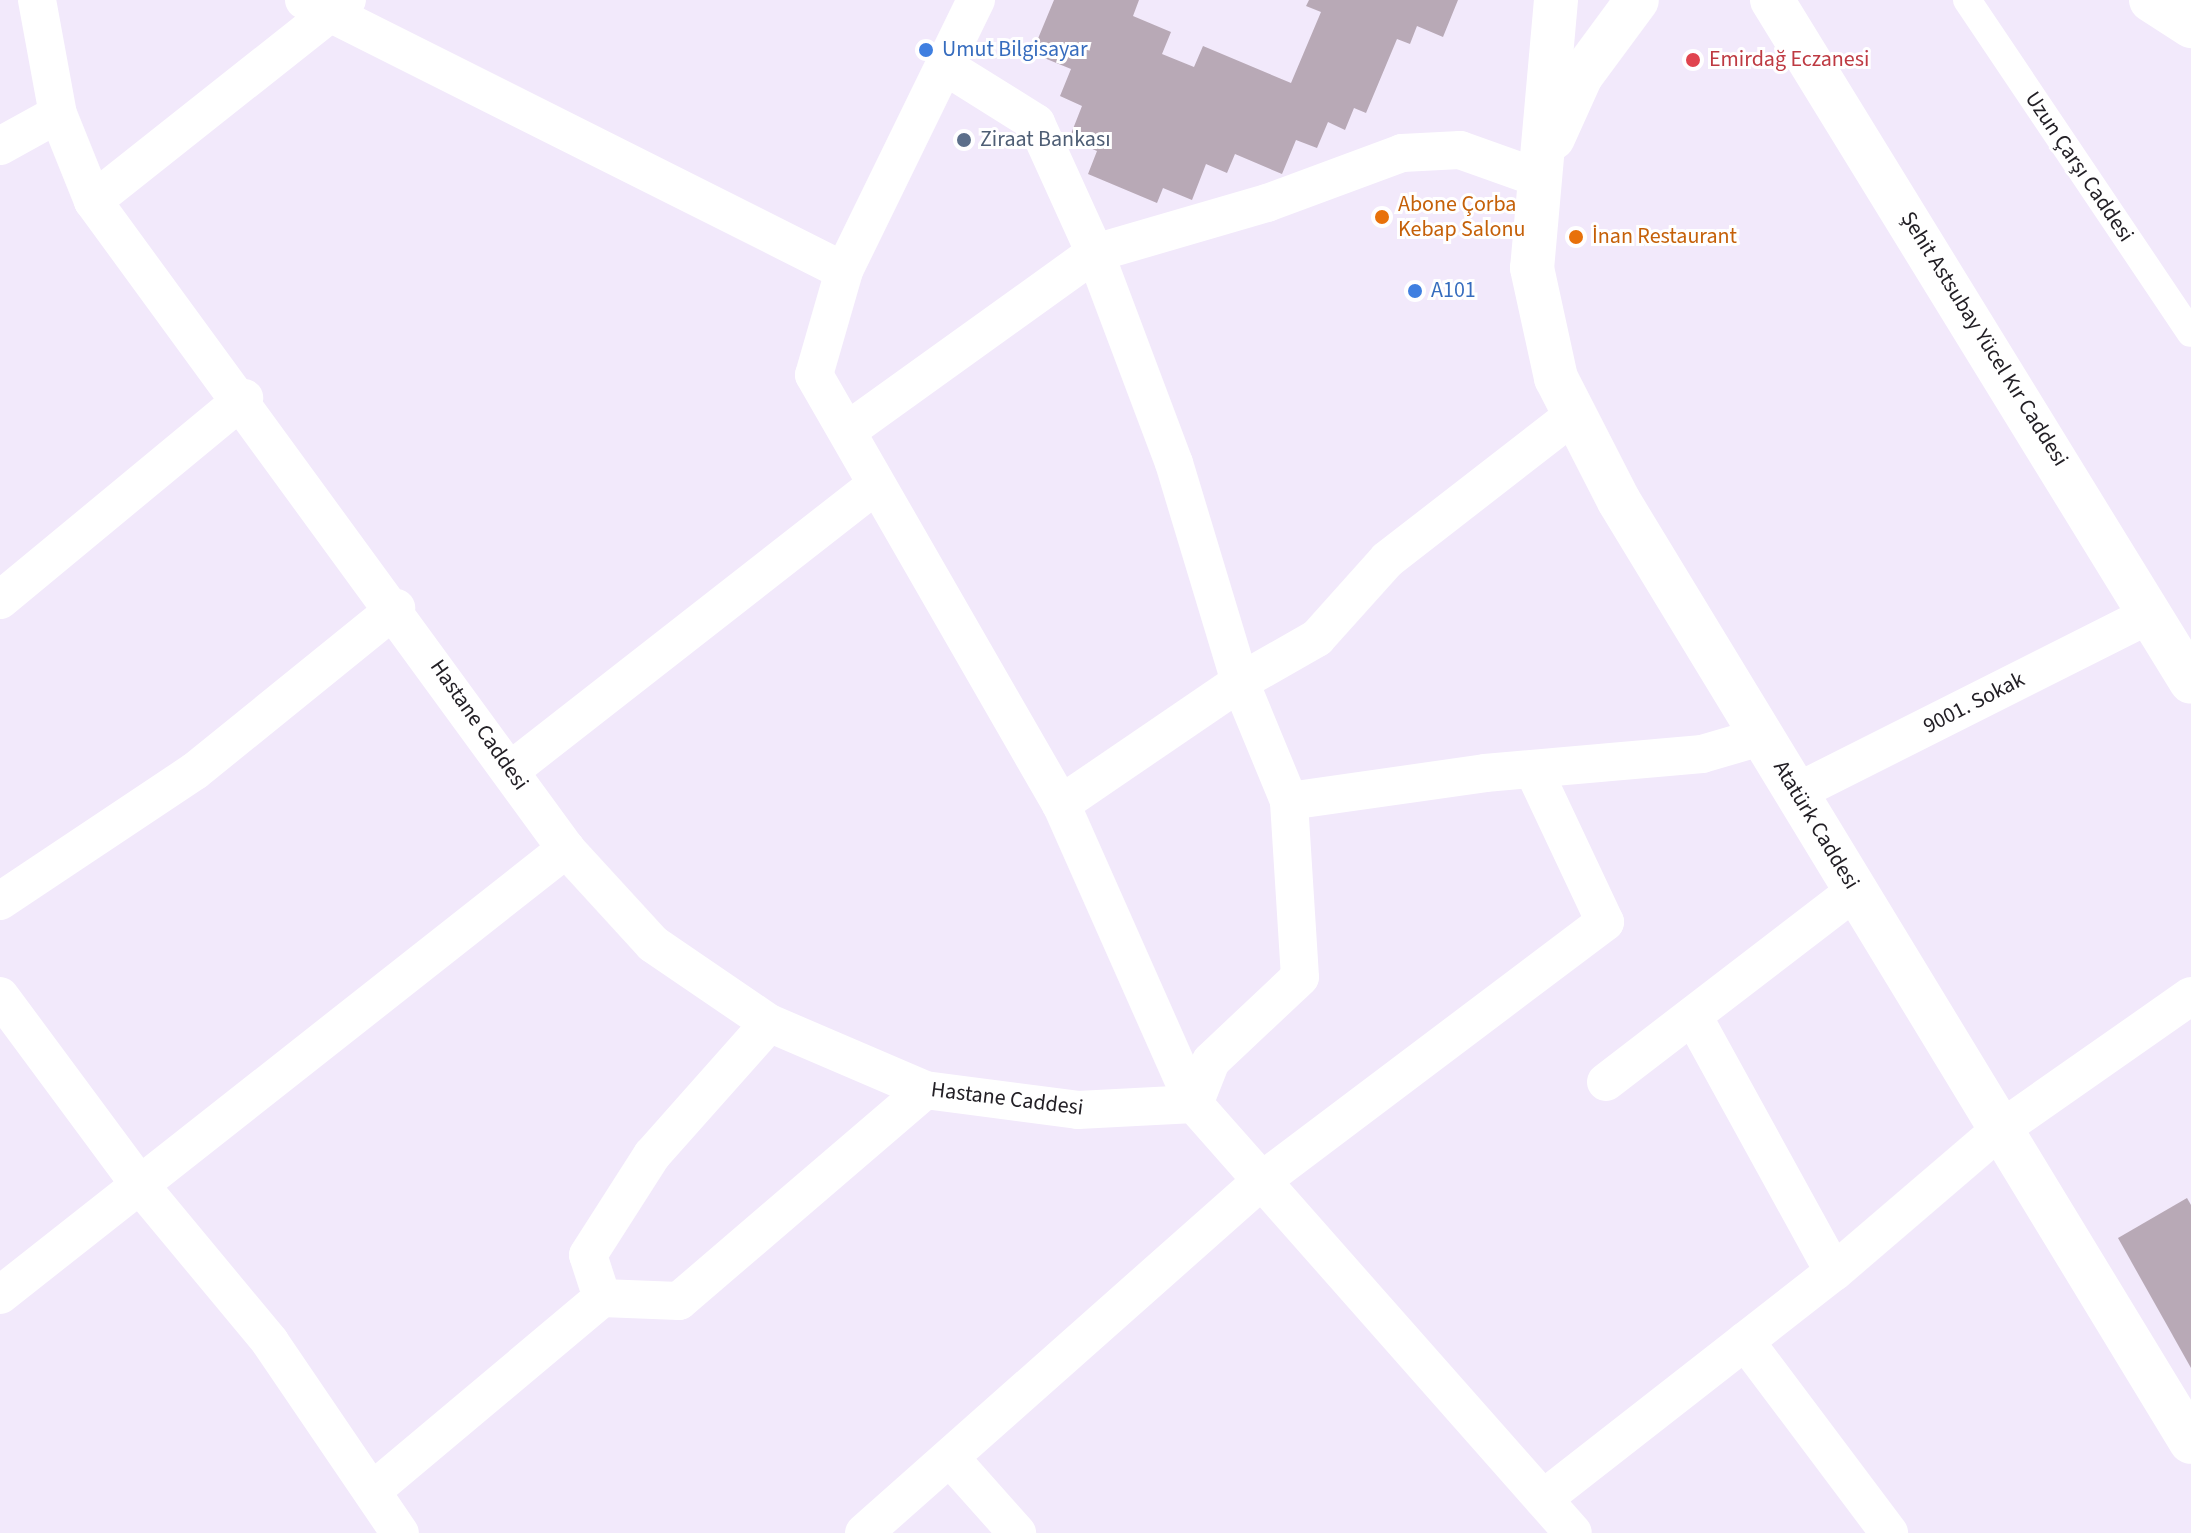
<!DOCTYPE html>
<meta charset="utf-8">
<style>
body{margin:0}
#map{position:relative;width:2191px;height:1533px;overflow:hidden;background:#f2e9fb;font-family:"Source Sans 3",sans-serif}
div>[style]{position:absolute}
.building>*{inset:0;background:#b8a9b6}
.pedestrian>*{height:28px;margin:-14px;padding:0 14px;transform-origin:14px;border-radius:14px;background:#fff}
.minor>*{height:38px;margin:-19px;padding:0 19px;transform-origin:19px;border-radius:19px;background:#fff}
.secondary>*{height:44px;margin:-22px;padding:0 22px;transform-origin:22px;border-radius:22px;background:#fff}
.dots>*{width:22px;height:22px;translate:-50% -50%;box-sizing:border-box;border:4px solid #fff;border-radius:50%}
span{translate:-50% -50%;white-space:nowrap;text-align:center;line-height:1.15;-webkit-text-stroke:6px #fff;paint-order:stroke}
.shop-label{font-size:22px;color:#366cbe}
.left{translate:0 -50%;text-align:left}
.health-label{font-size:22px;color:#be3a42}
.service-label{font-size:22px;color:#4e5e75}
.street-label{font-size:22px;color:#232026}
.food-label{font-size:22px;color:#c56008}
</style>
<div id="map">
<div class="building">
<i style="clip-path:polygon(1054px 0,1139px 0,1133px 16px,1171px 32px,1162px 54px,1194px 67px,1203px 46px,1291px 83px,1321px 12px,1306px 6px,1309px 0,1458px 0,1443px 37px,1417px 26px,1410px 44px,1397px 39px,1366px 113px,1354px 108px,1345px 130px,1328px 122px,1317px 148px,1296px 140px,1282px 174px,1235px 154px,1227px 173px,1206px 164px,1192px 200px,1163px 188px,1157px 203px,1088px 174px,1097px 151px,1069px 139px,1082px 106px,1060px 96px,1071px 69px,1032px 53px)"></i>
<i style="clip-path:polygon(2187px 1198px,2191px 1205px,2191px 1368px,2118px 1238px)"></i>
</div>
<div class="pedestrian">
<i style="left:1967px;top:0;width:401px;rotate:56.1deg"></i>
</div>
<div class="minor">
<i style="left:37px;top:0;width:116px;rotate:79.6deg"></i>
<i style="left:58px;top:114px;width:94px;rotate:68.1deg"></i>
<i style="left:93px;top:201px;width:802px;rotate:53.87deg"></i>
<i style="left:566px;top:849px;width:129px;rotate:47.5deg"></i>
<i style="left:653px;top:944px;width:140px;rotate:34.3deg"></i>
<i style="left:769px;top:1023px;width:170px;rotate:23.2deg"></i>
<i style="left:925px;top:1090px;width:154px;rotate:7.4deg"></i>
<i style="left:1078px;top:1110px;width:116px;rotate:-3deg"></i>
<i style="left:304px;top:0;width:604px;rotate:26.65deg"></i>
<i style="left:976px;top:0;width:301px;rotate:116deg"></i>
<i style="left:844px;top:271px;width:108px;rotate:106.1deg"></i>
<i style="left:814px;top:375px;width:495px;rotate:60.1deg"></i>
<i style="left:1061px;top:804px;width:328px;rotate:66.1deg"></i>
<i style="left:1194px;top:1104px;width:572px;rotate:48.54deg"></i>
<i style="left:948px;top:68px;width:104px;rotate:32deg"></i>
<i style="left:1036px;top:123px;width:143px;rotate:65.6deg"></i>
<i style="left:1095px;top:253px;width:224px;rotate:69.4deg"></i>
<i style="left:1174px;top:463px;width:229px;rotate:73.2deg"></i>
<i style="left:1240px;top:682px;width:217px;rotate:145.7deg"></i>
<i style="left:0;top:146px;width:66px;rotate:-28.9deg"></i>
<i style="left:93px;top:201px;width:324px;rotate:-38.4deg"></i>
<i style="left:1575px;top:414px;width:238px;rotate:142.2deg"></i>
<i style="left:1387px;top:560px;width:105px;rotate:131.9deg"></i>
<i style="left:1317px;top:638px;width:89px;rotate:150.3deg"></i>
<i style="left:1240px;top:682px;width:129px;rotate:67.6deg"></i>
<i style="left:1289px;top:801px;width:198px;rotate:-8.1deg"></i>
<i style="left:1485px;top:773px;width:218px;rotate:-5deg"></i>
<i style="left:1702px;top:754px;width:65px;rotate:-16.2deg"></i>
<i style="left:847px;top:431px;width:305px;rotate:-35.7deg"></i>
<i style="left:1095px;top:253px;width:179px;rotate:-16.2deg"></i>
<i style="left:1267px;top:203px;width:144px;rotate:-20.3deg"></i>
<i style="left:1402px;top:153px;width:58px;rotate:-3deg"></i>
<i style="left:1460px;top:150px;width:81px;rotate:19.6deg"></i>
<i style="left:0;top:600px;width:317px;rotate:-39.6deg"></i>
<i style="left:511px;top:770px;width:463px;rotate:-38deg"></i>
<i style="left:1797px;top:792px;width:396px;rotate:-26.7deg"></i>
<i style="left:0;top:901px;width:234px;rotate:-33.7deg"></i>
<i style="left:195px;top:771px;width:259px;rotate:-39deg"></i>
<i style="left:0;top:996px;width:234px;rotate:53.5deg"></i>
<i style="left:139px;top:1184px;width:205px;rotate:50.3deg"></i>
<i style="left:270px;top:1342px;width:231px;rotate:55.8deg"></i>
<i style="left:1693px;top:1016px;width:292px;rotate:61.2deg"></i>
<i style="left:1606px;top:1082px;width:314px;rotate:-37.5deg"></i>
<i style="left:1194px;top:1104px;width:46px;rotate:-68.4deg"></i>
<i style="left:1211px;top:1061px;width:122px;rotate:-43.3deg"></i>
<i style="left:1300px;top:977px;width:176px;rotate:-93.6deg"></i>
<i style="left:0;top:1295px;width:721px;rotate:-38.24deg"></i>
<i style="left:602px;top:1298px;width:77px;rotate:2.2deg"></i>
<i style="left:679px;top:1301px;width:324px;rotate:-40.6deg"></i>
<i style="left:1745px;top:1341px;width:240px;rotate:53.1deg"></i>
<i style="left:952px;top:1460px;width:98px;rotate:48.3deg"></i>
<i style="left:372px;top:1491px;width:300px;rotate:-40deg"></i>
<i style="left:602px;top:1298px;width:45px;rotate:-108deg"></i>
<i style="left:588px;top:1255px;width:119px;rotate:-57.4deg"></i>
<i style="left:652px;top:1155px;width:176px;rotate:-48.4deg"></i>
<i style="left:1543px;top:1499px;width:369px;rotate:-38deg"></i>
<i style="left:1834px;top:1272px;width:220px;rotate:-40.6deg"></i>
<i style="left:2001px;top:1129px;width:232px;rotate:-35deg"></i>
<i style="left:864px;top:1533px;width:529px;rotate:-41.55deg"></i>
<i style="left:1260px;top:1182px;width:432px;rotate:-37deg"></i>
<i style="left:1605px;top:922px;width:169px;rotate:-115.2deg"></i>
</div>
<div class="secondary">
<i style="left:1556px;top:0;width:269px;rotate:95.1deg"></i>
<i style="left:1532px;top:268px;width:113px;rotate:77.7deg"></i>
<i style="left:1556px;top:378px;width:138px;rotate:62.9deg"></i>
<i style="left:1619px;top:501px;width:1101px;rotate:58.71deg"></i>
<i style="left:1772px;top:0;width:800px;rotate:58.43deg"></i>
<i style="left:2151px;top:0;width:48px;rotate:33deg"></i>
<i style="left:1553px;top:138px;width:68px;rotate:-65.7deg"></i>
<i style="left:1581px;top:76px;width:94px;rotate:-53.6deg"></i>
</div>
<div class="dots">
<i style="left:926px;top:50px;background:#3f7fe0"></i>
<i style="left:1693px;top:60px;background:#e0444e"></i>
<i style="left:964px;top:140px;background:#5c6f8a"></i>
<i style="left:1382px;top:217px;background:#e8710a"></i>
<i style="left:1576px;top:237px;background:#e8710a"></i>
<i style="left:1415px;top:291px;background:#3f7fe0"></i>
</div>
<div class="shop-label">
<span class="left" style="left:942px;top:50px">Umut Bilgisayar</span>
<span class="left" style="left:1431px;top:291px">A101</span>
</div>
<div class="health-label">
<span class="left" style="left:1709px;top:60px">Emirdağ Eczanesi</span>
</div>
<div class="service-label">
<span class="left" style="left:980px;top:140px">Ziraat Bankası</span>
</div>
<div class="street-label">
<span style="left:2079px;top:167px;rotate:56deg">Uzun Çarşı Caddesi</span>
<span style="left:1984px;top:339px;rotate:58deg">Şehit Astsubay Yücel Kır Caddesi</span>
<span style="left:1974px;top:703px;rotate:-27deg">9001. Sokak</span>
<span style="left:479px;top:725px;rotate:55deg">Hastane Caddesi</span>
<span style="left:1816px;top:825px;rotate:59deg">Atatürk Caddesi</span>
<span style="left:1007px;top:1099px;rotate:7deg">Hastane Caddesi</span>
</div>
<div class="food-label">
<span class="left" style="left:1398px;top:217px">Abone Çorba<br>Kebap Salonu</span>
<span class="left" style="left:1592px;top:237px">İnan Restaurant</span>
</div>
</div>
